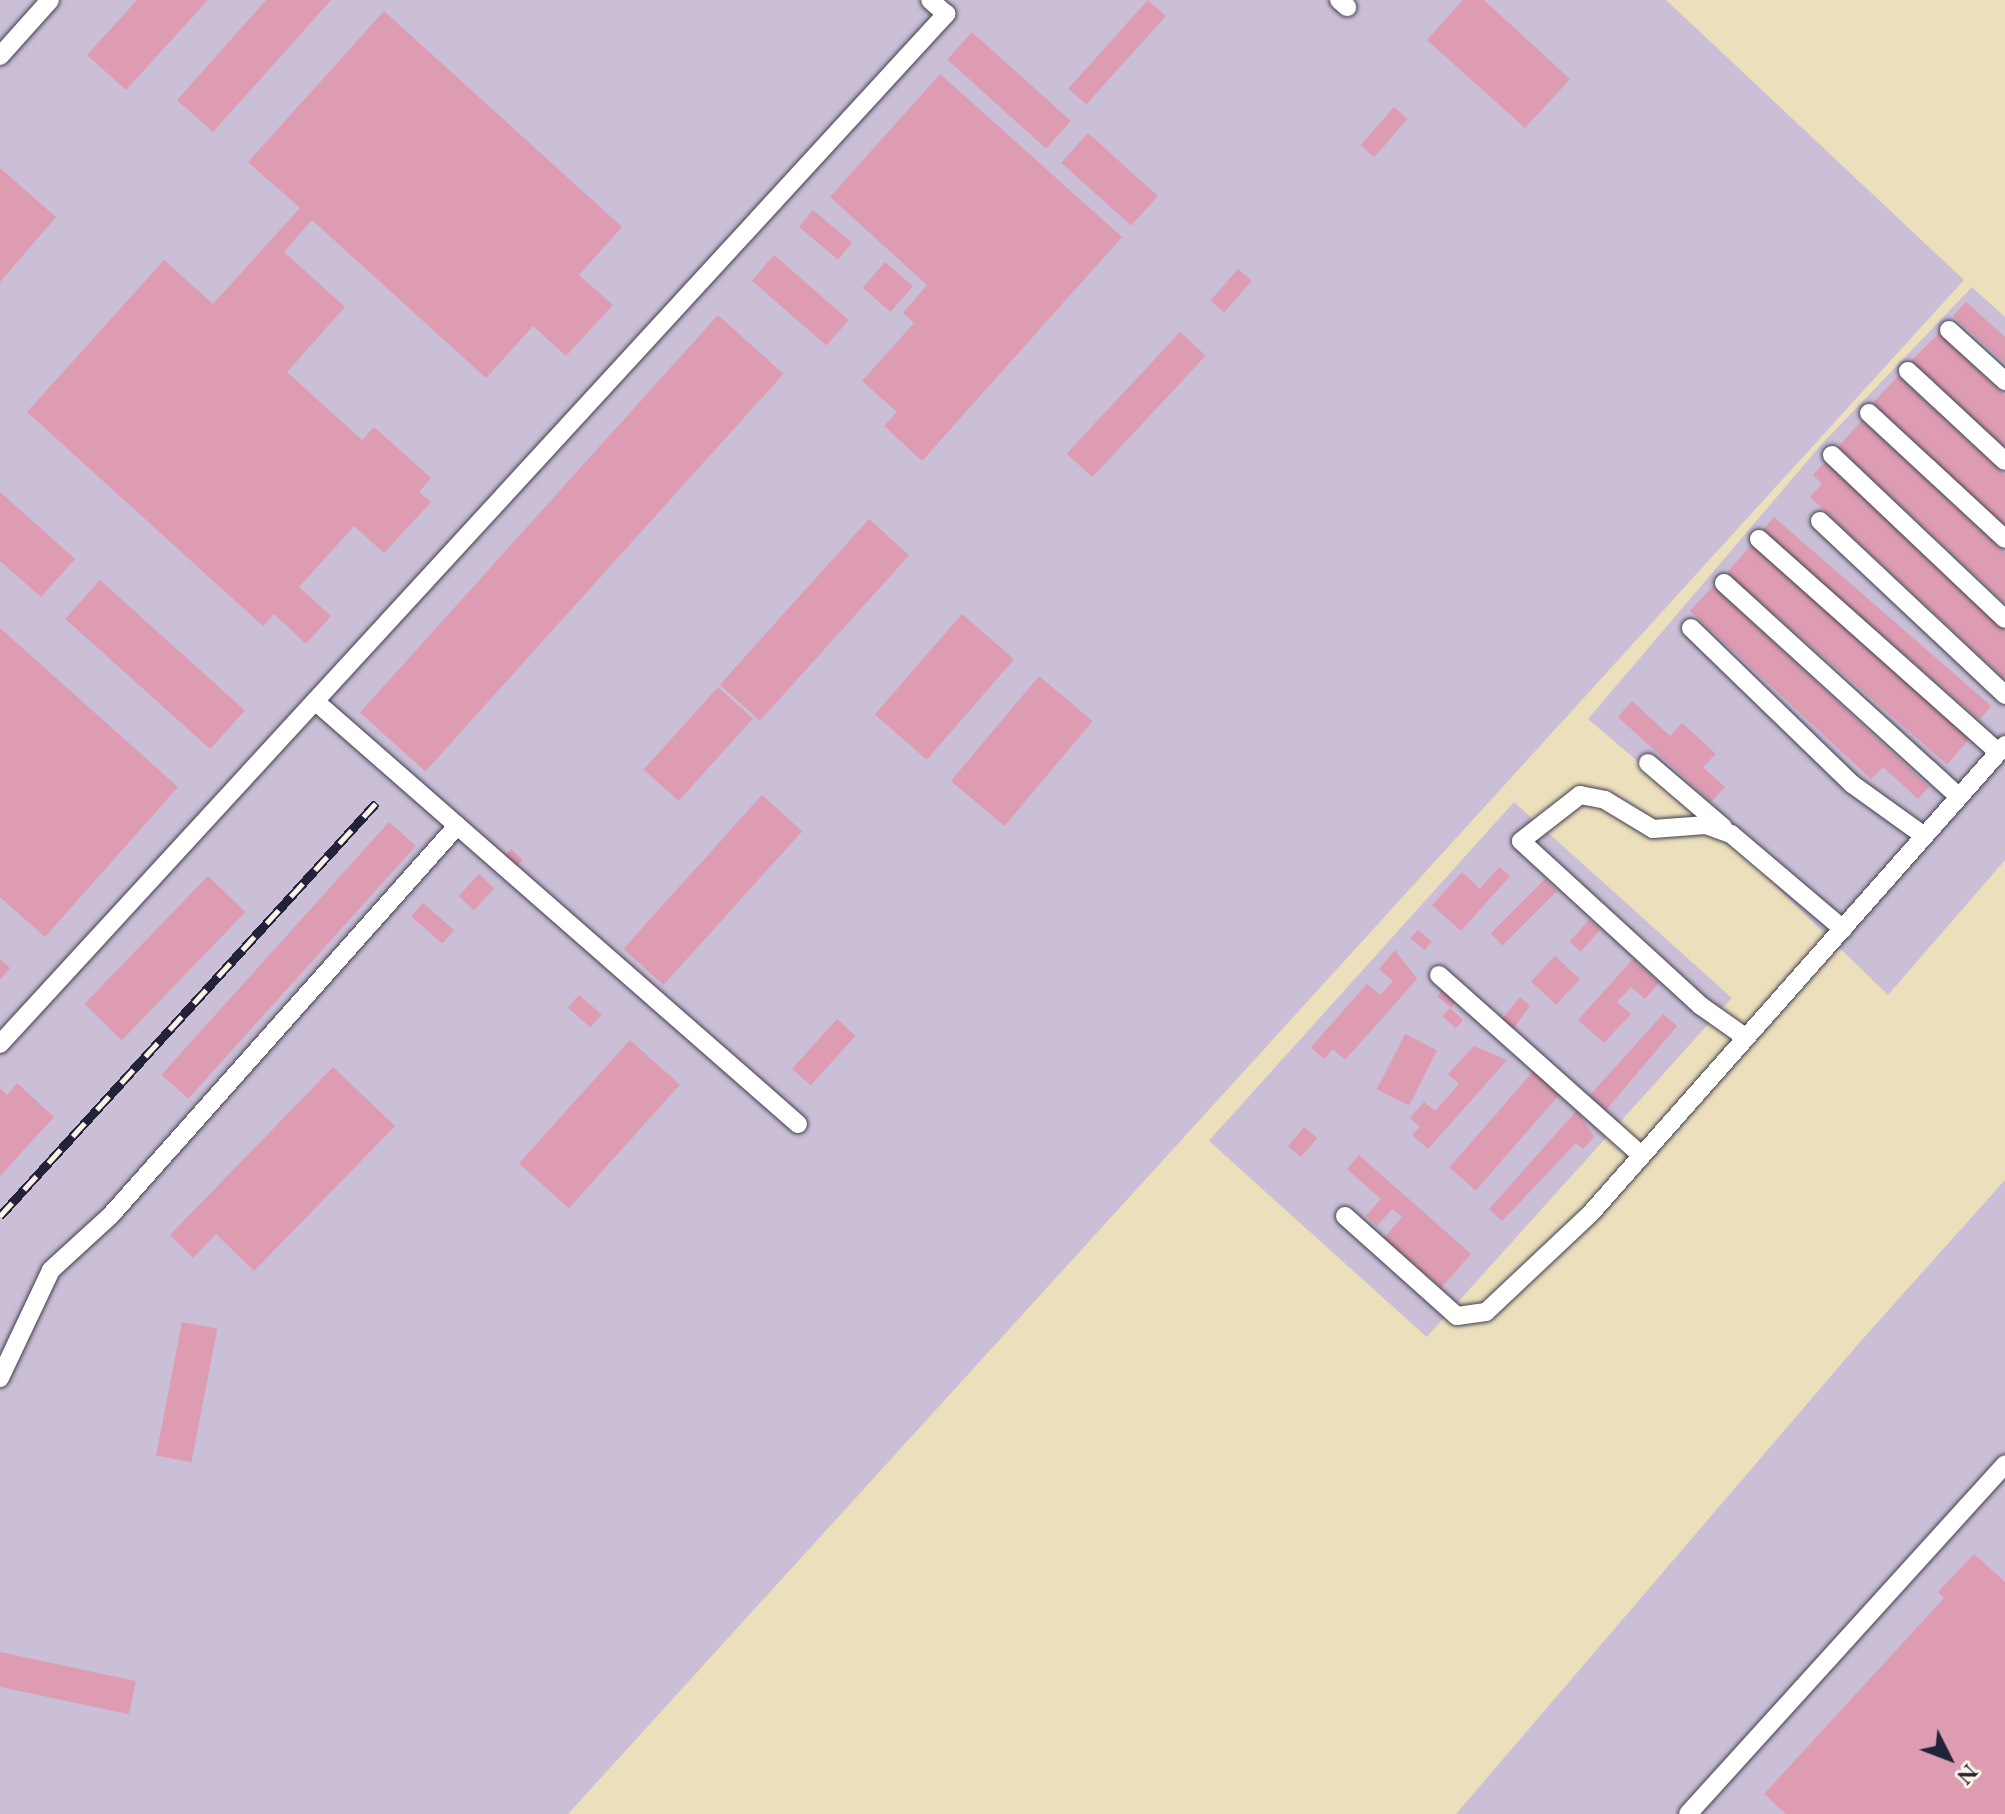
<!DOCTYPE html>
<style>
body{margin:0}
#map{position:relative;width:2005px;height:1814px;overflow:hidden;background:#ecdfbc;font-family:"EB Garamond",serif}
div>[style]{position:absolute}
.industrial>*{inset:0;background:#cabfd6;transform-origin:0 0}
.building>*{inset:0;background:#dd9cb2;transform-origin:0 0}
.roads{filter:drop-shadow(0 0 2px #403e4e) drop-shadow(0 0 2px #403e4e)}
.minor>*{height:18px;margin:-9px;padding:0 9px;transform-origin:9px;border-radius:9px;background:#fff}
.rail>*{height:9px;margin-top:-4.5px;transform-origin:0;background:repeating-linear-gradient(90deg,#fcf5e5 0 18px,#22223b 0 36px);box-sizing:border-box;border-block:2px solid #22223b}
span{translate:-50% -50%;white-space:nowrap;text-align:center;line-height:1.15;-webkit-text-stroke:6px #fcf5e5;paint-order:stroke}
.north{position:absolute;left:1909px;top:1718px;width:80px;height:80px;-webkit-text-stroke:6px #fcf5e5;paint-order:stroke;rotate:132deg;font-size:22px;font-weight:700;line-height:32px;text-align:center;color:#22223b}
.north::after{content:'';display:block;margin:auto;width:28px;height:36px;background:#22223b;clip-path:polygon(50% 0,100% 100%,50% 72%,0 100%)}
</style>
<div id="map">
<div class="industrial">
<i style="clip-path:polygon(0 0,1666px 0,1964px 280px,568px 1814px,0 1814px)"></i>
<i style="clip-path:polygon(1972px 287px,2005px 317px,2005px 860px,1888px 995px,1713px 825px,1588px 719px,1820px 446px)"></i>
<i style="left:1514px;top:802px;width:293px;height:456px;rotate:42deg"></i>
<i style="clip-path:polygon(2005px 1180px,2005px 1814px,1456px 1814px,1860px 1342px)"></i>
</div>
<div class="building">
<i style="clip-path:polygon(137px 0,208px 0,126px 90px,87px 55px)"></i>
<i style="clip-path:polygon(266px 0,331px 0,213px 132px,177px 100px)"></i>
<i style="left:1148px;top:0;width:24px;height:119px;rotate:42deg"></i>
<i style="clip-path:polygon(1463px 0,1484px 0,1570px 79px,1525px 128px,1427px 40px)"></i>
<i style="clip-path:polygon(384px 11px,622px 227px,579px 275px,613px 305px,566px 356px,533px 326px,486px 378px,312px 220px,284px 252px,345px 307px,287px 372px,362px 440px,374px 427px,431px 478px,419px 492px,431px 502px,384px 553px,354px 526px,299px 587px,331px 616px,306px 644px,274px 614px,263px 626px,27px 412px,164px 260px,213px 304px,300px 208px,248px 162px)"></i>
<i style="left:972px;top:32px;width:133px;height:37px;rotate:42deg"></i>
<i style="clip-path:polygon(940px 74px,1122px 237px,922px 461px,884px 426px,897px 412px,862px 381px,914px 323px,903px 313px,927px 285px,830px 197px)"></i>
<i style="left:1394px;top:107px;width:18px;height:51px;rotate:41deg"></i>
<i style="left:1088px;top:133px;width:94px;height:40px;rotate:42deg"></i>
<i style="clip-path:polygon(0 168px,56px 217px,0 282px)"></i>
<i style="left:813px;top:210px;width:51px;height:22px;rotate:40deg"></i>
<i style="left:774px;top:255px;width:99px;height:34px;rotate:41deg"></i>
<i style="left:885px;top:262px;width:37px;height:34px;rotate:41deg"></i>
<i style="left:1238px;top:269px;width:18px;height:42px;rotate:41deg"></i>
<i style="clip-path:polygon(1966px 302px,2005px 337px,2005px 363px,1953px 316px)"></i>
<i style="left:718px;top:315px;width:88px;height:535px;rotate:42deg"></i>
<i style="left:1180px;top:332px;width:35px;height:166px;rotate:43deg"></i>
<i style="clip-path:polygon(1939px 333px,2005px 396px,2005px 447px,1911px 361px)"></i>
<i style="clip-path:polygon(1898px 376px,2005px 475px,2005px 526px,1873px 403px)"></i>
<i style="clip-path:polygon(1862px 420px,2005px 553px,2005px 603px,1838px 447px)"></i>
<i style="clip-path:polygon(1825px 462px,2005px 630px,2005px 679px,1810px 497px,1822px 484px,1813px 475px)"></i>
<i style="clip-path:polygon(0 492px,75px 559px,41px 597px,0 561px)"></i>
<i style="left:1774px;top:517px;width:288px;height:18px;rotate:41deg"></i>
<i style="left:869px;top:519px;width:54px;height:223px;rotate:42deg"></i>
<i style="left:1751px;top:545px;width:292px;height:37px;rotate:41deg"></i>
<i style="left:100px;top:580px;width:195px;height:52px;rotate:42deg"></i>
<i style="clip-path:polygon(1713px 586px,1929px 787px,1918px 799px,1883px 767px,1871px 779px,1690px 611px)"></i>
<i style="left:962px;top:614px;width:69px;height:133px;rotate:41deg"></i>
<i style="clip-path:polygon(0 628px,178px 787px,45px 937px,0 897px)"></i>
<i style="left:1039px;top:676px;width:70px;height:137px;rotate:40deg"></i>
<i style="left:718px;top:687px;width:47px;height:111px;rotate:42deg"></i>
<i style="clip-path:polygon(1632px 701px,1670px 736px,1682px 723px,1716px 754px,1703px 767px,1725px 787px,1711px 802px,1618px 717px)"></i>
<i style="left:762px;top:795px;width:54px;height:207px;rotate:42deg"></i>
<i style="left:389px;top:822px;width:36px;height:340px;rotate:42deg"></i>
<i style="left:511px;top:849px;width:16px;height:13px;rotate:43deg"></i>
<i style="clip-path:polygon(1499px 867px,1510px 876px,1461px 931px,1432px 905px,1462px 872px,1480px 889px)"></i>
<i style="left:479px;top:874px;width:21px;height:30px;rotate:43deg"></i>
<i style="left:208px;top:876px;width:52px;height:178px;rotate:44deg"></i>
<i style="left:1545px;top:879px;width:17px;height:77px;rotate:45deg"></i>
<i style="left:423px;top:903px;width:41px;height:18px;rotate:41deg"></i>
<i style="left:1589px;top:920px;width:15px;height:29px;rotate:42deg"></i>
<i style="left:1418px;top:930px;width:18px;height:11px;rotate:41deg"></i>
<i style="clip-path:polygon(1395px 950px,1417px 979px,1345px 1060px,1333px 1049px,1324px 1059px,1311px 1047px,1367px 984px,1380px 995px,1393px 981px,1379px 969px)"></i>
<i style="left:1555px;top:956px;width:34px;height:35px;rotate:43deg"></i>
<i style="clip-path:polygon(0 959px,10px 968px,0 980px)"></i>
<i style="clip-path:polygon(1633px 959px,1659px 983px,1645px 999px,1631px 987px,1617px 1002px,1631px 1014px,1604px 1043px,1578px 1020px)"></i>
<i style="left:1444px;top:988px;width:18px;height:11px;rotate:38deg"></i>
<i style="left:579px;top:995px;width:30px;height:17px;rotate:41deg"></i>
<i style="clip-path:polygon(1520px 997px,1530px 1006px,1512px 1031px,1501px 1020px)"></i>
<i style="left:1450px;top:1008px;width:18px;height:11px;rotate:43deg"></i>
<i style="clip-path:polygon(1663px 1014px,1677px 1026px,1606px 1110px,1590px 1095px)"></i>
<i style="left:837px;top:1019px;width:25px;height:67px;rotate:42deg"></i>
<i style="left:1405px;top:1034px;width:36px;height:62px;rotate:27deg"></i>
<i style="left:630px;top:1040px;width:67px;height:166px;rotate:42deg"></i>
<i style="clip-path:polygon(1474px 1046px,1507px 1060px,1428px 1149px,1412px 1135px,1420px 1127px,1410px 1118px,1424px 1102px,1435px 1111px,1459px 1084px,1448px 1074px)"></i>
<i style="clip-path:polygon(333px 1067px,395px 1126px,254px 1271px,216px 1234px,193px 1258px,170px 1235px)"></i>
<i style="left:1536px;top:1068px;width:35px;height:132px;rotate:41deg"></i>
<i style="clip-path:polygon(17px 1083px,54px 1117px,0 1176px,0 1088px,7px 1095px)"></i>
<i style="clip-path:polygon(1577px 1110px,1594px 1137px,1583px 1149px,1576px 1143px,1502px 1221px,1489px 1209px)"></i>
<i style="left:1304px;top:1127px;width:17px;height:25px;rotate:40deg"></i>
<i style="clip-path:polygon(1359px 1155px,1471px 1254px,1441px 1288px,1384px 1238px,1402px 1217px,1392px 1209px,1377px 1226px,1366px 1216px,1381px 1199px,1347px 1169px)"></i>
<i style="left:182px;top:1322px;width:36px;height:136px;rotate:11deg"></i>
<i style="clip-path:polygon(1974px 1554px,2005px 1582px,2005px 1814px,1786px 1814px,1764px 1794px,1944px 1598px,1938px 1592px)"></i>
<i style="left:0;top:1652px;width:139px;height:34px;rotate:12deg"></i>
</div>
<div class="roads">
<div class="minor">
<i style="left:1339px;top:0;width:11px;rotate:41deg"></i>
<i style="left:0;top:56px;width:75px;rotate:-48.2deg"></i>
<i style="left:1949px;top:330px;width:76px;rotate:42.3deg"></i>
<i style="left:1908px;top:371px;width:132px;rotate:42.9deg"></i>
<i style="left:1869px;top:413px;width:185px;rotate:42.8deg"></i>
<i style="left:1832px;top:455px;width:238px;rotate:43.5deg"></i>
<i style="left:1820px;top:521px;width:254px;rotate:43.2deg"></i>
<i style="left:1759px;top:539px;width:320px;rotate:41.7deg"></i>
<i style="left:1724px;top:583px;width:316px;rotate:42.3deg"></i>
<i style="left:1691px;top:628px;width:224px;rotate:44.1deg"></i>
<i style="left:1852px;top:784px;width:87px;rotate:35.7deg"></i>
<i style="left:315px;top:701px;width:642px;rotate:41.21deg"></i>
<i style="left:1648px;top:763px;width:99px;rotate:40.5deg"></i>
<i style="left:1439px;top:975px;width:271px;rotate:41.7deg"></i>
<i style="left:1745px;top:1037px;width:54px;rotate:-144.8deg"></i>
<i style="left:1701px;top:1006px;width:244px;rotate:-137.5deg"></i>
<i style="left:1521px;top:841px;width:75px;rotate:-37.9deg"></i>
<i style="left:1580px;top:795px;width:25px;rotate:11deg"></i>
<i style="left:1605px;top:800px;width:56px;rotate:31.1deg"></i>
<i style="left:1653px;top:829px;width:53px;rotate:-4.3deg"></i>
<i style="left:1706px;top:825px;width:27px;rotate:20deg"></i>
<i style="left:1731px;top:834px;width:147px;rotate:40.3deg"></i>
<i style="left:0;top:1044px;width:1399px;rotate:-47.43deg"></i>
<i style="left:946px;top:14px;width:21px;rotate:-139deg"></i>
<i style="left:1345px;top:1216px;width:150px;rotate:41.8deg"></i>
<i style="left:1457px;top:1316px;width:29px;rotate:-8deg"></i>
<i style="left:1486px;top:1312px;width:144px;rotate:-43.3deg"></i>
<i style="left:1591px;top:1213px;width:625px;rotate:-48.5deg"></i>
<i style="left:0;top:1378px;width:119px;rotate:-64.7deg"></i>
<i style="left:51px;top:1270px;width:81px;rotate:-42.5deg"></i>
<i style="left:111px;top:1215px;width:521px;rotate:-48.35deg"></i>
<i style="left:1688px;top:1814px;width:472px;rotate:-47.8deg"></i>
</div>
</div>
<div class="rail">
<i style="left:0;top:1216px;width:559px;rotate:-47.68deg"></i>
</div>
<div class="north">N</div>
</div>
